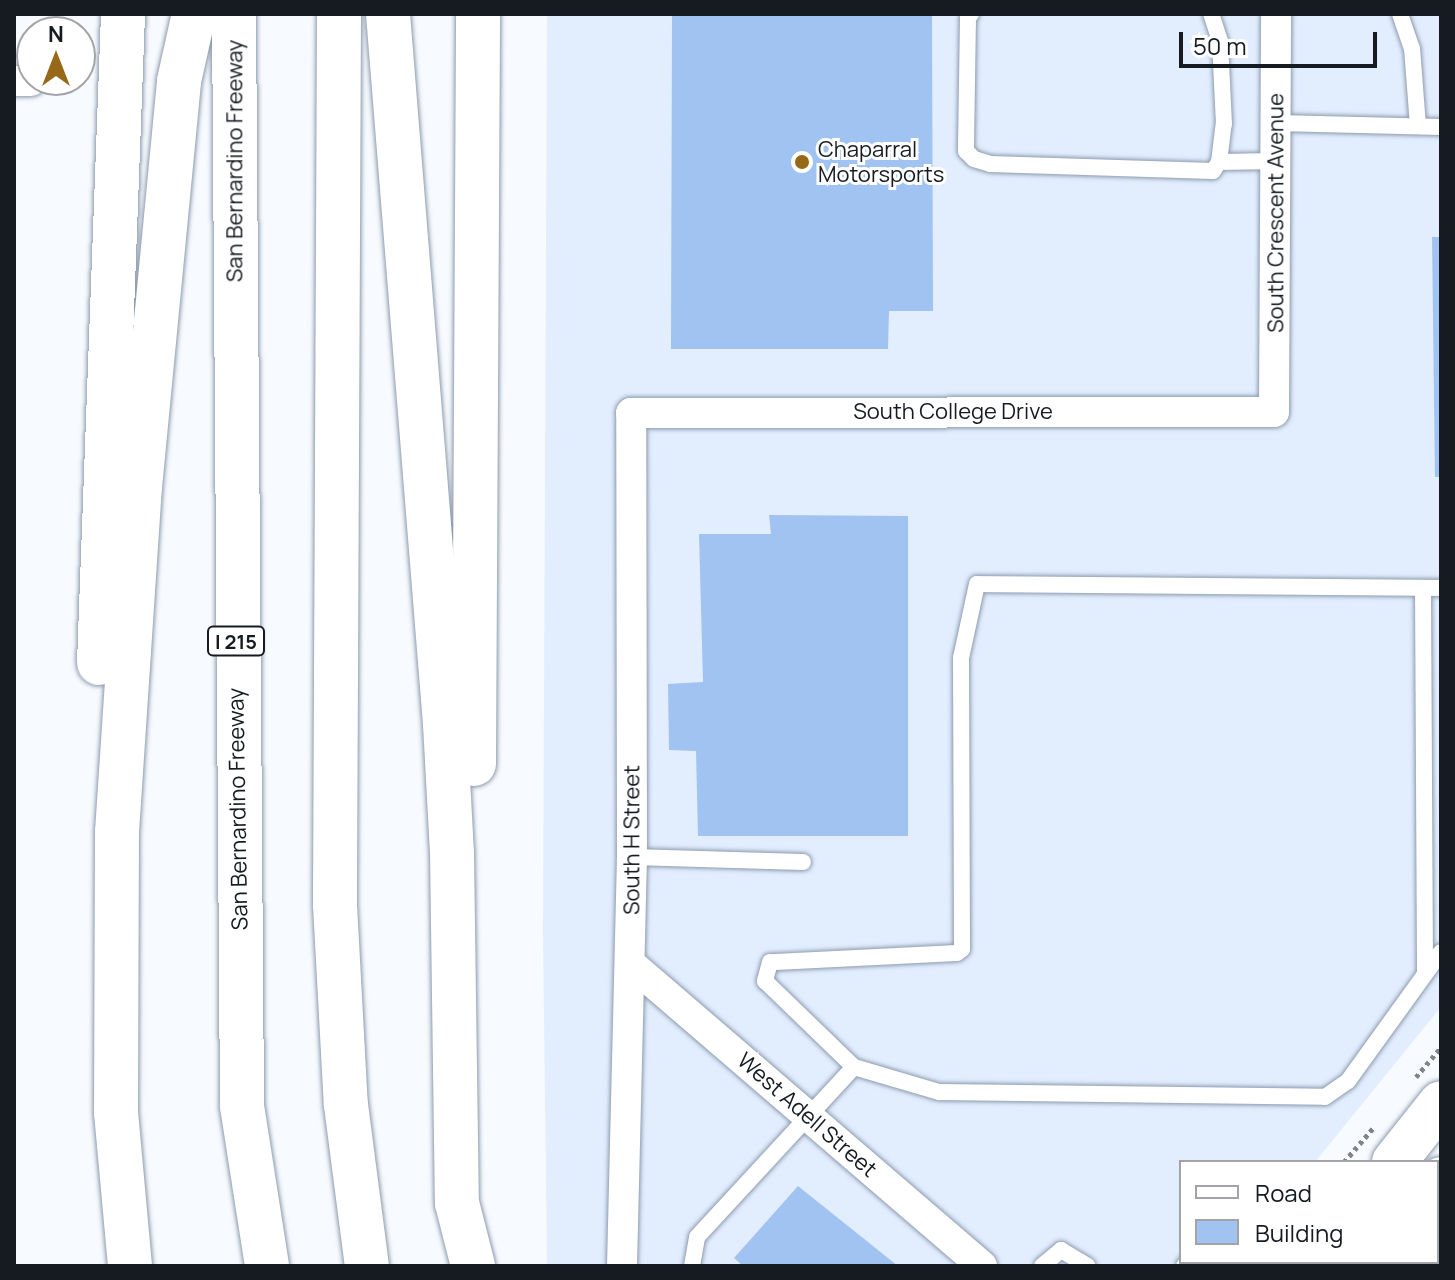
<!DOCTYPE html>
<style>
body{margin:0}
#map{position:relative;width:1455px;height:1280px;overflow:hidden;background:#f7fafe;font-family:Manrope,sans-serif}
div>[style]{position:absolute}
.built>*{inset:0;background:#e2eefe}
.building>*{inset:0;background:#a0c3f2}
.path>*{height:5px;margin-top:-2.5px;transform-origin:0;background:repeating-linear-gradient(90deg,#81858a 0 4px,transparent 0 8px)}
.roads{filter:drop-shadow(0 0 2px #8d9bae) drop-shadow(0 0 2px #8d9bae)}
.service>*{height:16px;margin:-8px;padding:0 8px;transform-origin:8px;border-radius:8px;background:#fff}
.minor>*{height:30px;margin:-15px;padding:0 15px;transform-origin:15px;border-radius:15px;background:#fff}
.secondary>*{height:44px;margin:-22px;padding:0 22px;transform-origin:22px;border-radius:22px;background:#fff}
.motorway>*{height:44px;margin:-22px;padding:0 22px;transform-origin:22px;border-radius:22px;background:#fff}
.dots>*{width:22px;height:22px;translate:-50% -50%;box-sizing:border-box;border:4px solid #fff;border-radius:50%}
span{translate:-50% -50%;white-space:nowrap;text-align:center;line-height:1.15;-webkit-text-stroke:6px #fff;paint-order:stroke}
.shield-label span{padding:2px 6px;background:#fff;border:2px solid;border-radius:6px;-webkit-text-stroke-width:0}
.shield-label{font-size:20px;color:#161b22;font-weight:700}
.poi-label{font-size:22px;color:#161b22}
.left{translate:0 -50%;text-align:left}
.street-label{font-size:22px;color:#161b22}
.frame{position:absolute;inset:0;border:16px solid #161b22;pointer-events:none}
.legend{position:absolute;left:1179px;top:1160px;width:260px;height:104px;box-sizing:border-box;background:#fff;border:2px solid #a2a4a7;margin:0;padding:10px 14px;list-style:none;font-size:24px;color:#161b22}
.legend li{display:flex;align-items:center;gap:16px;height:40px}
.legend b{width:40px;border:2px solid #a2a4a7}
.north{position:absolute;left:16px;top:16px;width:80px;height:80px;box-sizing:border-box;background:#fff;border:2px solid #a2a4a7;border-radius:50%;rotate:0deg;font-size:22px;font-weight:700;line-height:32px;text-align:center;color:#161b22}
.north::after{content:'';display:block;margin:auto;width:28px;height:36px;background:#966817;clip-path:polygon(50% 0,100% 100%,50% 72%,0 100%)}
.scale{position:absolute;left:1179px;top:32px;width:198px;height:36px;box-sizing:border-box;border:4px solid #161b22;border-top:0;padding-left:10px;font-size:24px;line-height:28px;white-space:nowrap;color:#161b22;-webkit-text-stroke:6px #fff;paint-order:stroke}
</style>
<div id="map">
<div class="built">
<i style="clip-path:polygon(547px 14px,1441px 14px,1441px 1007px,1315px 1162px,1181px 1162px,1181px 1262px,1233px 1262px,1230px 1266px,547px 1266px,543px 931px)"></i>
</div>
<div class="building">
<i style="clip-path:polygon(672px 14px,932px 14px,933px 311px,889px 311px,888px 349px,671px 349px)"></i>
<i style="clip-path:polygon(1432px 237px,1441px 237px,1441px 477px,1435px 477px)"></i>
<i style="clip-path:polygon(769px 515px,908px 516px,908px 836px,698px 836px,696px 751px,669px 750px,668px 684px,703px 682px,699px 534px,771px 534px)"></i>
<i style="clip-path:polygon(798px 1186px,898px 1266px,743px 1266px,734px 1258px)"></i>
</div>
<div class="path">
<i style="left:1416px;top:1077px;width:39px;rotate:-50deg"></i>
<i style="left:1344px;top:1162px;width:46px;rotate:-49.4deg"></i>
<i style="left:1257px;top:1266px;width:6px;rotate:-45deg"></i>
</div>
<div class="roads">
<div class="service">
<i style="left:971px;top:14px;width:5px;rotate:127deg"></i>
<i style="left:968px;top:18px;width:133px;rotate:90.9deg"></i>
<i style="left:966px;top:151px;width:11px;rotate:45deg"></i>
<i style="left:974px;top:159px;width:17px;rotate:17deg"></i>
<i style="left:990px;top:164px;width:223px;rotate:1.8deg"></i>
<i style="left:1213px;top:171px;width:11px;rotate:-56deg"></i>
<i style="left:1219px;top:162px;width:38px;rotate:-83deg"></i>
<i style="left:1224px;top:124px;width:83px;rotate:-92.8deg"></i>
<i style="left:1220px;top:41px;width:28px;rotate:-108deg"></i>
<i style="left:1400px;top:14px;width:36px;rotate:71deg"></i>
<i style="left:1412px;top:48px;width:78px;rotate:85.6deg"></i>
<i style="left:1277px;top:123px;width:164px;rotate:1.4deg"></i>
<i style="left:1219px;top:162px;width:58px;rotate:-1deg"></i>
<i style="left:1423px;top:588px;width:385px;rotate:89.7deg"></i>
<i style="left:1441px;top:588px;width:464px;rotate:-179.5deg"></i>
<i style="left:977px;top:584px;width:76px;rotate:102.2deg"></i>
<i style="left:961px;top:658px;width:291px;rotate:89.8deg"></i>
<i style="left:962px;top:949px;width:6px;rotate:141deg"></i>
<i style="left:957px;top:953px;width:187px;rotate:177.2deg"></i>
<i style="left:770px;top:962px;width:20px;rotate:105deg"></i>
<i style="left:765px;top:981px;width:124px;rotate:44deg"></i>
<i style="left:854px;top:1067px;width:89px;rotate:16.4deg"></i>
<i style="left:939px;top:1092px;width:386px;rotate:0.7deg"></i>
<i style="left:1325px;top:1097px;width:28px;rotate:-35deg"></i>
<i style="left:1348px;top:1081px;width:159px;rotate:-54.2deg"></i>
<i style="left:632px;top:857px;width:171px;rotate:1.7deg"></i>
<i style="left:692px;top:1266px;width:29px;rotate:-80deg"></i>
<i style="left:697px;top:1237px;width:231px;rotate:-47.3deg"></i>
<i style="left:1042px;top:1266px;width:25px;rotate:-40deg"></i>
<i style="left:1061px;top:1250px;width:31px;rotate:31deg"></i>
<i style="left:1184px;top:1266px;width:5px;rotate:-53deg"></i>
</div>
<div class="minor">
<i style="left:14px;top:81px;width:17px"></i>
<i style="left:631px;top:964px;width:463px;rotate:40.7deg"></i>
<i style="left:622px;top:1266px;width:409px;rotate:-88.6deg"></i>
<i style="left:632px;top:857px;width:444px;rotate:-90.1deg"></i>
<i style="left:631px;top:413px;width:643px;rotate:-0.09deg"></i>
<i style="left:1274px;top:412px;width:398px;rotate:-89.7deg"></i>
</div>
<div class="secondary">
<i style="left:1394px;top:1162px;width:75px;rotate:-51.5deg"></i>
<i style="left:1437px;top:1184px;width:6px;rotate:-51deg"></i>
<i style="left:1311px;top:1266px;width:5px;rotate:-53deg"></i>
<i style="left:1372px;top:1266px;width:5px;rotate:-53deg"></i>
</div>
<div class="motorway">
<i style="left:234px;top:14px;width:1092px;rotate:89.58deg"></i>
<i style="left:242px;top:1106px;width:162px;rotate:81.1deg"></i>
<i style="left:339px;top:14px;width:891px;rotate:90.26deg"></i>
<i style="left:335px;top:905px;width:200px;rotate:86.9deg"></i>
<i style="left:346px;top:1105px;width:162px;rotate:82.6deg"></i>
<i style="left:388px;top:14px;width:712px;rotate:85.41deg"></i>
<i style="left:445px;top:724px;width:129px;rotate:86.9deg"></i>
<i style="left:452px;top:853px;width:350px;rotate:89.2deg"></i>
<i style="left:457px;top:1203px;width:65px;rotate:75.7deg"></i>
<i style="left:99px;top:663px;width:649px;rotate:-87.88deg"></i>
<i style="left:474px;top:764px;width:750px;rotate:-89.69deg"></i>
<i style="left:130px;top:1266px;width:154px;rotate:-95.2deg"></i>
<i style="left:116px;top:1113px;width:281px;rotate:-89.8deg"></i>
<i style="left:117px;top:832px;width:346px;rotate:-86.2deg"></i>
<i style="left:140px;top:487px;width:408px;rotate:-84.5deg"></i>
<i style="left:179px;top:81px;width:69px;rotate:-77.4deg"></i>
</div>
</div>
<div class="dots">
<i style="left:802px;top:162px;background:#966817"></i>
</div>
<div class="shield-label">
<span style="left:236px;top:641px">I 215</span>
</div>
<div class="poi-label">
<span class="left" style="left:818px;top:162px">Chaparral<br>Motorsports</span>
</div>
<div class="street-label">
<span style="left:235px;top:161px;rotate:-90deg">San Bernardino Freeway</span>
<span style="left:1276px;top:213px;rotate:-90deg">South Crescent Avenue</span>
<span style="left:953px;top:412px">South College Drive</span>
<span style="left:238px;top:809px;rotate:-91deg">San Bernardino Freeway</span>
<span style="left:632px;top:840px;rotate:-90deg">South H Street</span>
<span style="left:807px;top:1115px;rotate:41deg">West Adell Street</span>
</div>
<div class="frame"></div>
<ul class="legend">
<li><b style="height:10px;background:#fff"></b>Road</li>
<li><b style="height:22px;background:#a0c3f2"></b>Building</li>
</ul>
<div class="north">N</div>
<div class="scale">50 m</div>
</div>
